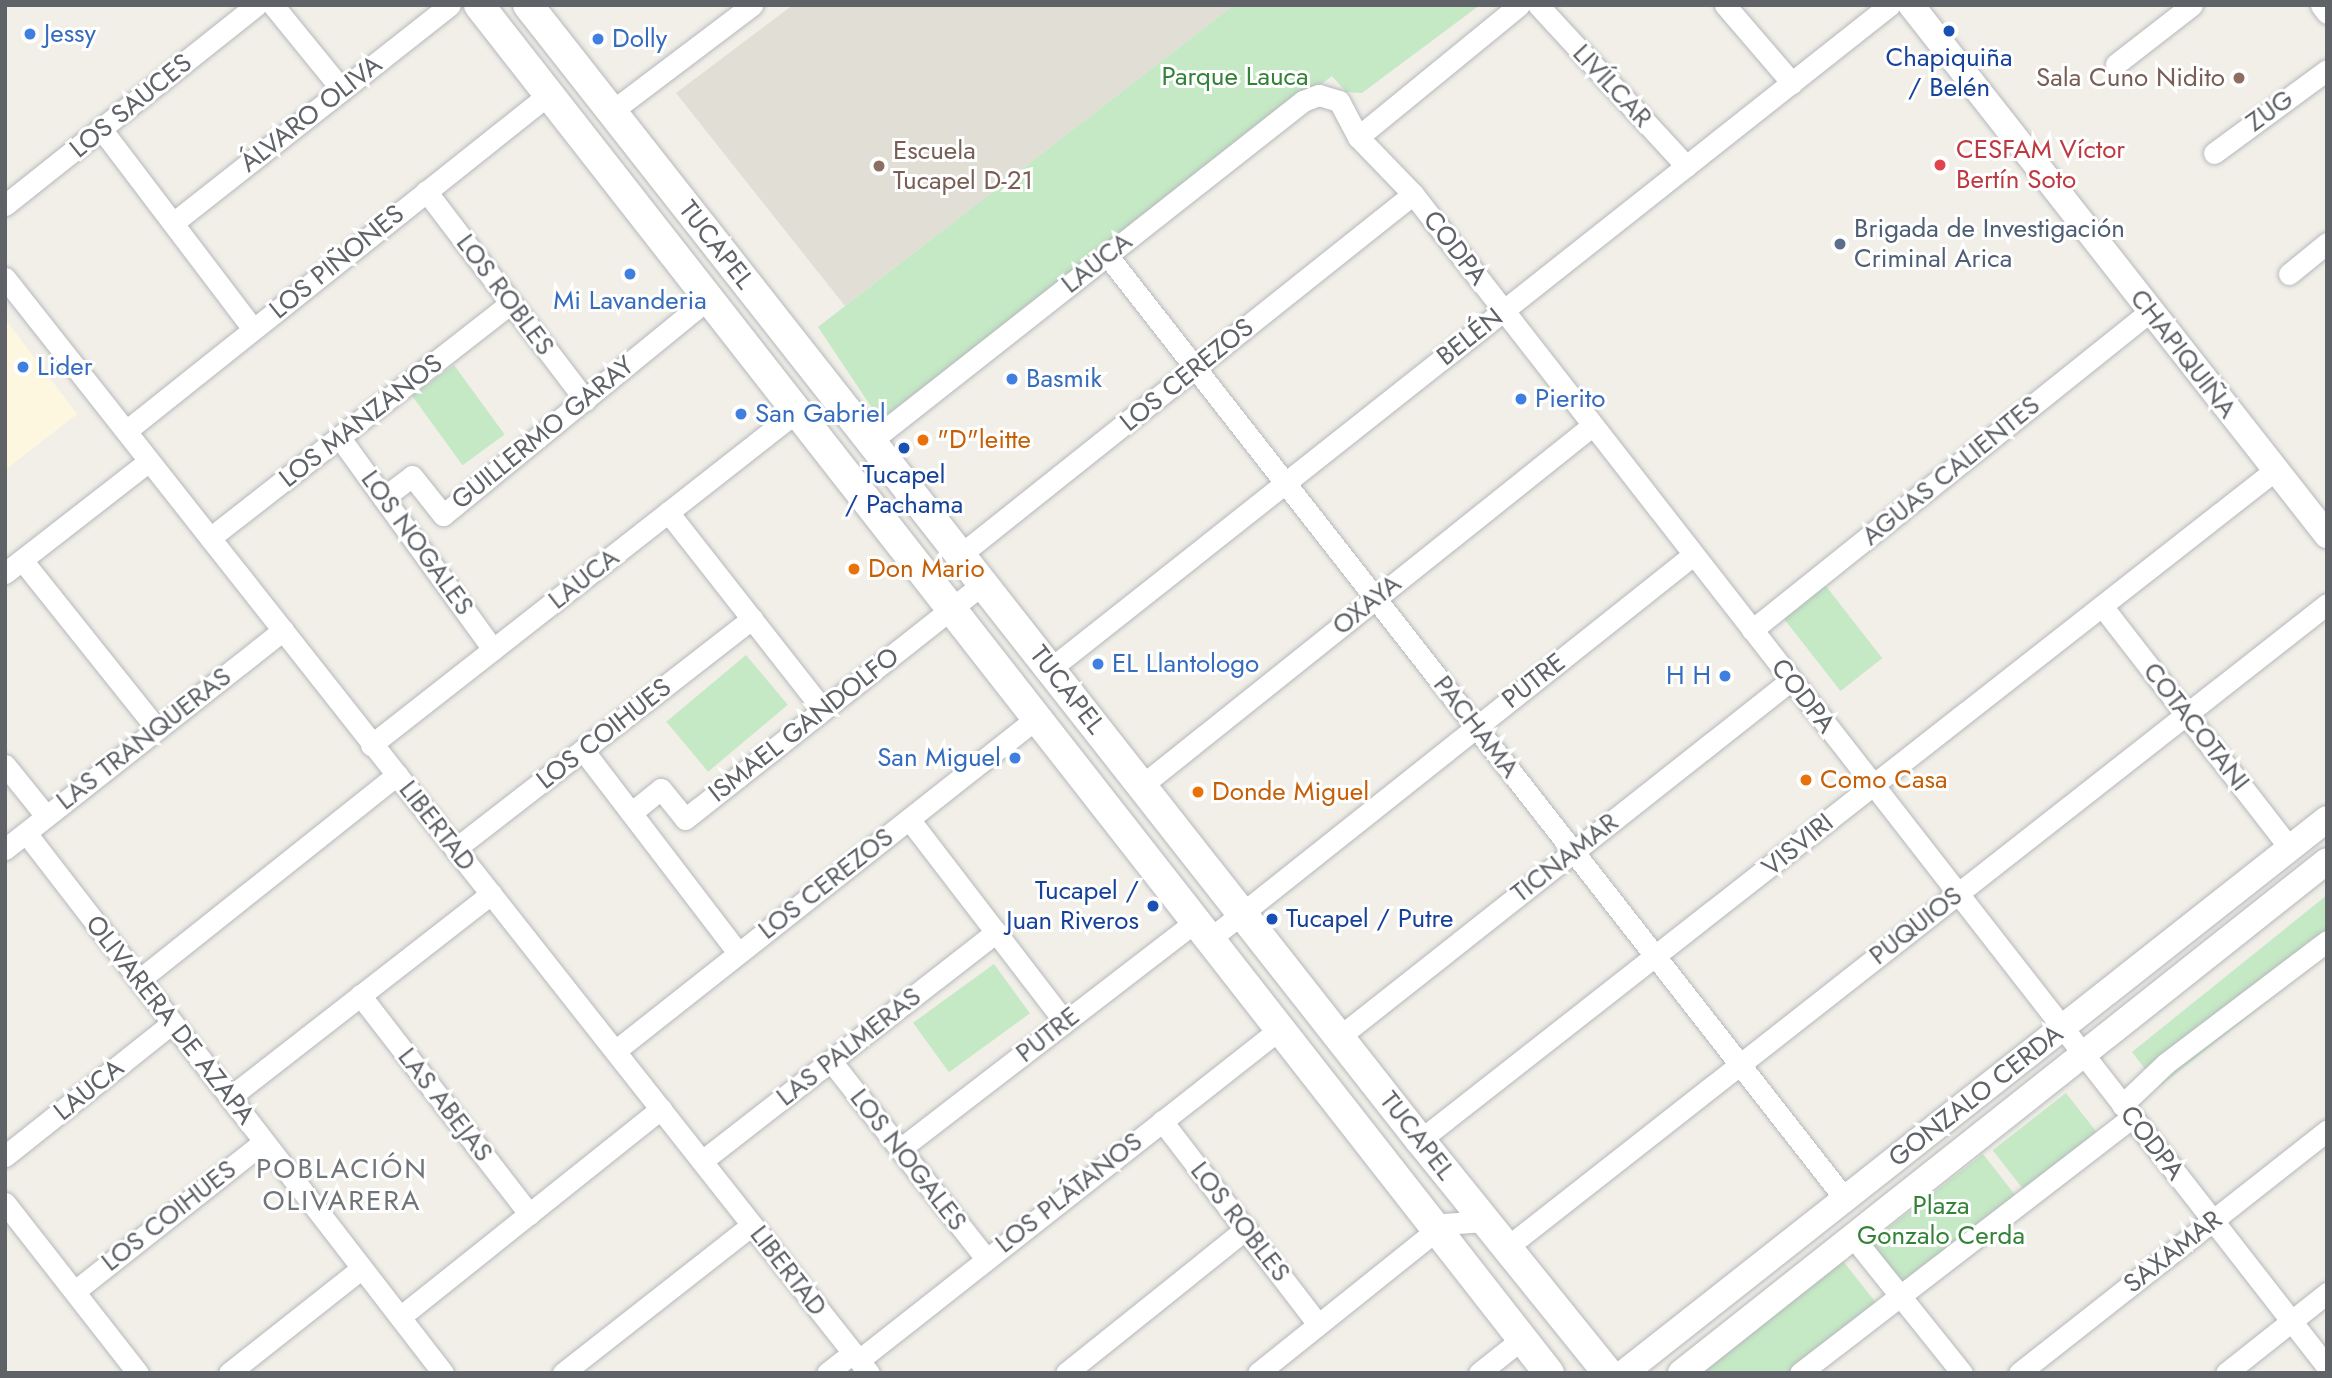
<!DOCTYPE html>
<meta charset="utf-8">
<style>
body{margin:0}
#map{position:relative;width:2332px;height:1378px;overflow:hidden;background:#f1efe8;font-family:Jost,sans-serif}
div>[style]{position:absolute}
.commercial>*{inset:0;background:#fef7e0}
.education>*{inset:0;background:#e1ded6}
.green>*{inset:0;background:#c5e8c5;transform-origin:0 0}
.roads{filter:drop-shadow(0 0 2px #b5b8bc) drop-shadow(0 0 2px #b5b8bc)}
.minor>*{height:21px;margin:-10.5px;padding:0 10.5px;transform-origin:10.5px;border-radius:10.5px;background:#fff}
.tertiary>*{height:26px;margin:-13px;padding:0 13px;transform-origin:13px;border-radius:13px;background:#fff}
.secondary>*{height:30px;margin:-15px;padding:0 15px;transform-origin:15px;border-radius:15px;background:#fff}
.dots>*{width:19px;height:19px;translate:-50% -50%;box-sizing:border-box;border:4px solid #fff;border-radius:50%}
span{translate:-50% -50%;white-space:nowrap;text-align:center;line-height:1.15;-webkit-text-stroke:6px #fff;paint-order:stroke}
.shop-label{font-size:26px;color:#366cbe}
.left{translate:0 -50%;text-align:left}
.right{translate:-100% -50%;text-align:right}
.transit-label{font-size:26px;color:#164399}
.park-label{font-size:26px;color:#348238}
.education-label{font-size:26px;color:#785e54}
.street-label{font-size:26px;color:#5f6368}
.health-label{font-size:26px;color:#be3a42}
.service-label{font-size:26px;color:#4e5e75}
.food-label{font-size:26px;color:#c56008}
.neighbourhood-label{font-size:28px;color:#70757a;letter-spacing:2px}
.frame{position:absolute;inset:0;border:7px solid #5f6368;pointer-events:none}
</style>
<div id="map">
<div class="commercial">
<i style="clip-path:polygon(5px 319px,77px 414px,5px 470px)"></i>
</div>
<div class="education">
<i style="clip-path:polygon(793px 5px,1234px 5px,845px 306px,676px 93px)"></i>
</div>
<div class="green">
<i style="clip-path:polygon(1234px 5px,1480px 5px,1362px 93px,1346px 92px,1332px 76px,880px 420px,818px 327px)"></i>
<i style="left:454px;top:365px;width:86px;height:52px;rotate:54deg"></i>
<i style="left:1825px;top:585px;width:93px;height:53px;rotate:52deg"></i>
<i style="left:746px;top:655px;width:65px;height:104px;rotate:50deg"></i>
<i style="clip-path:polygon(2327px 895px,2327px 954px,2159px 1087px,2132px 1052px)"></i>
<i style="left:994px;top:964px;width:61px;height:100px;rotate:54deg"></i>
<i style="left:2066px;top:1093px;width:54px;height:93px;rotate:52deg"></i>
<i style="left:1983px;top:1154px;width:54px;height:149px;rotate:52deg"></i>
<i style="clip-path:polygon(1843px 1261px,1877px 1304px,1789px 1373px,1701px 1373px)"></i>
</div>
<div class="roads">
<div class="minor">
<i style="left:273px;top:5px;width:109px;rotate:50.9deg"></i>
<i style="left:1538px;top:5px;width:219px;rotate:47.4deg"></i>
<i style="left:1725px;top:5px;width:103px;rotate:49.3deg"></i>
<i style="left:2321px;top:5px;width:10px;rotate:53deg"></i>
<i style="left:2116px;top:64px;width:96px;rotate:-37.8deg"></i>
<i style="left:612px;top:111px;width:176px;rotate:-37.1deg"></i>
<i style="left:102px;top:130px;width:250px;rotate:52.8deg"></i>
<i style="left:1358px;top:137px;width:208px;rotate:-39.3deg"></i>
<i style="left:2214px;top:153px;width:140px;rotate:-36.3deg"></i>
<i style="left:426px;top:191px;width:263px;rotate:52.7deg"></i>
<i style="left:5px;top:205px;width:321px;rotate:-38.5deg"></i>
<i style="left:173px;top:223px;width:352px;rotate:-38.2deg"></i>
<i style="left:1107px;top:255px;width:1198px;rotate:51.98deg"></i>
<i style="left:2289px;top:274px;width:49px;rotate:-39.2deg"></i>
<i style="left:5px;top:278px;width:1395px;rotate:51.73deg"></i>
<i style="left:126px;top:431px;width:541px;rotate:-38.54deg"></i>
<i style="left:340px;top:438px;width:261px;rotate:54.1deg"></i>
<i style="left:871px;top:441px;width:550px;rotate:-38.2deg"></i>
<i style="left:1303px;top:101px;width:17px;rotate:-21deg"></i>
<i style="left:1319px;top:95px;width:21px;rotate:17deg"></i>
<i style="left:1339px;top:101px;width:41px;rotate:62.2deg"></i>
<i style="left:1358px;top:137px;width:79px;rotate:46deg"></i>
<i style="left:1413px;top:194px;width:1487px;rotate:52.07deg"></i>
<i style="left:383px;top:498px;width:36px;rotate:-37deg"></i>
<i style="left:412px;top:476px;width:50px;rotate:51.5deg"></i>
<i style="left:443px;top:515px;width:343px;rotate:-39.2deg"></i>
<i style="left:668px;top:512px;width:251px;rotate:51.9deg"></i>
<i style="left:210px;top:538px;width:382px;rotate:-38deg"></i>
<i style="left:960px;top:555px;width:579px;rotate:-38.55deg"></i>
<i style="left:22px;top:560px;width:216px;rotate:51.4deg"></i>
<i style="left:5px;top:573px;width:182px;rotate:-37.9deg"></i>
<i style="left:2102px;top:606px;width:306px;rotate:52.2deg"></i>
<i style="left:1752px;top:630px;width:509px;rotate:-38.69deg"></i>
<i style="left:1050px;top:669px;width:1071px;rotate:-38.33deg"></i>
<i style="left:371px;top:745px;width:540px;rotate:-38.08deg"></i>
<i style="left:583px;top:750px;width:255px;rotate:52.6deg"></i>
<i style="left:5px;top:765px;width:65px;rotate:51.2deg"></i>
<i style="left:1141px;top:786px;width:578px;rotate:-38.61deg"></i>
<i style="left:631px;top:813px;width:38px;rotate:-39deg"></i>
<i style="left:661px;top:789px;width:38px;rotate:51deg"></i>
<i style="left:685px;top:819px;width:380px;rotate:-38.3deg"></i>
<i style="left:909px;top:819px;width:256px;rotate:52.5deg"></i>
<i style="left:26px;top:833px;width:682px;rotate:52.32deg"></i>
<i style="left:5px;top:849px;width:354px;rotate:-38.2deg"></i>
<i style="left:455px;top:849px;width:376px;rotate:-37.8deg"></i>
<i style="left:1211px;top:938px;width:616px;rotate:-38.47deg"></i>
<i style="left:139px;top:980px;width:330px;rotate:-38.5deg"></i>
<i style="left:360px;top:995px;width:277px;rotate:52.3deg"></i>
<i style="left:1339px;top:1037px;width:576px;rotate:-38.3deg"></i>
<i style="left:615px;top:1051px;width:539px;rotate:-38.29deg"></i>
<i style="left:831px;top:1061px;width:251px;rotate:51.9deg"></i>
<i style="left:230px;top:1097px;width:331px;rotate:-37.9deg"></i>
<i style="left:2122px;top:1105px;width:59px;rotate:-43.6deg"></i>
<i style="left:2165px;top:1064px;width:203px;rotate:-37.2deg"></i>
<i style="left:1162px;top:1121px;width:256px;rotate:52.5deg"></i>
<i style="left:1420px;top:1140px;width:1086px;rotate:-38.08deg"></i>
<i style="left:900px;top:1149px;width:375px;rotate:-37.6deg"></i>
<i style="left:5px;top:1156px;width:213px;rotate:-38.5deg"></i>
<i style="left:702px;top:1161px;width:373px;rotate:-37.9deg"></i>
<i style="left:5px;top:1203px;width:216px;rotate:52deg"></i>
<i style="left:1853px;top:1237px;width:174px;rotate:51.3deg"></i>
<i style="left:1506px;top:1248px;width:1043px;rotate:-38.11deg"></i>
<i style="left:75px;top:1291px;width:241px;rotate:-38.3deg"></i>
<i style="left:400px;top:1317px;width:334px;rotate:-38.6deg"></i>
<i style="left:859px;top:1360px;width:537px;rotate:-38.19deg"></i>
<i style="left:229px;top:1373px;width:169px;rotate:-38.3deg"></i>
<i style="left:563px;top:1373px;width:240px;rotate:-38.1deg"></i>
<i style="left:827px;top:1373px;width:33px;rotate:-38deg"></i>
<i style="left:1066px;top:1373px;width:231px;rotate:-38.7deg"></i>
<i style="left:1258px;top:1373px;width:238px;rotate:-38.7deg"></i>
<i style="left:1444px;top:1224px;width:40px;rotate:-4.3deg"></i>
<i style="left:1479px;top:1373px;width:56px;rotate:-38.5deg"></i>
<i style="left:1800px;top:1373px;width:419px;rotate:-37.6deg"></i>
<i style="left:2019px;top:1373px;width:392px;rotate:-38.2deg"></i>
<i style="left:2226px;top:1373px;width:129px;rotate:-38.4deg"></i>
</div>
<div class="tertiary">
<i style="left:1911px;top:5px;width:674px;rotate:51.87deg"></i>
<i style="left:1624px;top:1373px;width:895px;rotate:-38.24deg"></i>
<i style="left:1681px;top:1373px;width:824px;rotate:-38.4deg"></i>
</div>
<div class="secondary">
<i style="left:479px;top:5px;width:1737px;rotate:51.97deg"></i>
<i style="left:528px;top:5px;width:1444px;rotate:51.84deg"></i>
<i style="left:1420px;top:1140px;width:299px;rotate:51.1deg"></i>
</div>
</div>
<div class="dots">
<i style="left:1949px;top:31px;background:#1a4fb4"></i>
<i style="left:30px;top:34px;background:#3f7fe0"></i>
<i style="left:598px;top:39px;background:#3f7fe0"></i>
<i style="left:2239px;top:78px;background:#8d6e63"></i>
<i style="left:1940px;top:165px;background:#e0444e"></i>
<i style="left:879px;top:166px;background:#8d6e63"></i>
<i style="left:1840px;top:244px;background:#5c6f8a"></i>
<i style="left:630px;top:274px;background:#3f7fe0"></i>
<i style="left:23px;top:367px;background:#3f7fe0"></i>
<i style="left:1012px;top:379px;background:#3f7fe0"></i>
<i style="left:1521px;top:399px;background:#3f7fe0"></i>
<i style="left:741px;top:414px;background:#3f7fe0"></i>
<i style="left:923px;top:440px;background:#e8710a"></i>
<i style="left:904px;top:448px;background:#1a4fb4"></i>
<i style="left:854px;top:569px;background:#e8710a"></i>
<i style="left:1098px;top:664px;background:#3f7fe0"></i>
<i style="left:1725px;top:676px;background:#3f7fe0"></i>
<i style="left:1015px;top:758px;background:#3f7fe0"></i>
<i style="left:1806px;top:780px;background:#e8710a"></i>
<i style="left:1198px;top:792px;background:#e8710a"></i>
<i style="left:1153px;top:906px;background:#1a4fb4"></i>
<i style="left:1272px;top:919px;background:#1a4fb4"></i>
</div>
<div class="shop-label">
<span class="left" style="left:44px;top:34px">Jessy</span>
<span class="left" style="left:612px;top:39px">Dolly</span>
<span style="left:630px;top:301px">Mi Lavanderia</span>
<span class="left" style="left:37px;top:367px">Lider</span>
<span class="left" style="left:1026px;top:379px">Basmik</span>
<span class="left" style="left:1535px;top:399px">Pierito</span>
<span class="left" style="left:755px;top:414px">San Gabriel</span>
<span class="left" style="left:1112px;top:664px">EL Llantologo</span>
<span class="right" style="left:1711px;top:676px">H H</span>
<span class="right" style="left:1001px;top:758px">San Miguel</span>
</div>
<div class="transit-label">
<span style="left:1949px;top:73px">Chapiquiña<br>/ Belén</span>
<span style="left:904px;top:490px">Tucapel<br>/ Pachama</span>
<span class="right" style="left:1139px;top:906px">Tucapel /<br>Juan Riveros</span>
<span class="left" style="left:1286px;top:919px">Tucapel / Putre</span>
</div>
<div class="park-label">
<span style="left:1235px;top:77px">Parque Lauca</span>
<span style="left:1941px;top:1221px">Plaza<br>Gonzalo Cerda</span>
</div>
<div class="education-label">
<span class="right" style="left:2225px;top:78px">Sala Cuno Nidito</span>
<span class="left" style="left:893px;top:166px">Escuela<br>Tucapel D-21</span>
</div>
<div class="street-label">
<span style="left:1612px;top:86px;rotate:47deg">LIVÍLCAR</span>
<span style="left:131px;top:106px;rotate:-39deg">LOS SAUCES</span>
<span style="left:2270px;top:111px;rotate:-36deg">ZUG</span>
<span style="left:311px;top:114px;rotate:-38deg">ÁLVARO OLIVA</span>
<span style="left:716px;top:245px;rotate:52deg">TUCAPEL</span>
<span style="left:1455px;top:248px;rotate:52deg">CODPA</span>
<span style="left:337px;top:262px;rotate:-39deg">LOS PIÑONES</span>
<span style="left:1097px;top:263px;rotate:-38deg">LAUCA</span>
<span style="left:505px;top:295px;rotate:53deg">LOS ROBLES</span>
<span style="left:1470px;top:337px;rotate:-38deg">BELÉN</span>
<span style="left:2183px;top:354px;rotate:52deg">CHAPIQUIÑA</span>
<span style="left:1187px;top:375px;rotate:-39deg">LOS CEREZOS</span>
<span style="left:361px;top:421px;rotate:-38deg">LOS MANZANOS</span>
<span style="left:543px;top:433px;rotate:-39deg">GUILLERMO GARAY</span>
<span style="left:1951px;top:471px;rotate:-39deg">AGUAS CALIENTES</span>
<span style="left:417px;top:543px;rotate:54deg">LOS NOGALES</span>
<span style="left:584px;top:579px;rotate:-38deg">LAUCA</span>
<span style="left:1367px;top:605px;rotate:-39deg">OXAYA</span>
<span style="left:1534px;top:681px;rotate:-38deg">PUTRE</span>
<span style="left:1067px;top:690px;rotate:52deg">TUCAPEL</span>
<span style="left:1803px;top:696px;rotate:52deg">CODPA</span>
<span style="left:804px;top:725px;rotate:-38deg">ISMAEL GANDOLFO</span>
<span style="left:1476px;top:727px;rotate:52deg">PACHAMA</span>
<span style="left:2196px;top:727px;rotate:52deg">COTACOTANI</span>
<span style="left:604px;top:734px;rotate:-38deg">LOS COIHUES</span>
<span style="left:144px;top:739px;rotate:-38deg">LAS TRANQUERAS</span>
<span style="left:437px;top:826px;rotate:52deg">LIBERTAD</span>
<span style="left:1798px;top:845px;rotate:-39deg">VISVIRI</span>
<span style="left:1565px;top:858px;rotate:-38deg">TICNAMAR</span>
<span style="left:826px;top:884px;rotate:-38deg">LOS CEREZOS</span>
<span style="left:1916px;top:926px;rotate:-38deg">PUQUIOS</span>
<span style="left:170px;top:1020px;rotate:52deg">OLIVARERA DE AZAPA</span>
<span style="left:1048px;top:1035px;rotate:-38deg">PUTRE</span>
<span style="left:849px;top:1047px;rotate:-38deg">LAS PALMERAS</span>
<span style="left:89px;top:1090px;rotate:-39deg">LAUCA</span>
<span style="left:1976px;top:1096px;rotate:-38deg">GONZALO CERDA</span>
<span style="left:445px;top:1105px;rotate:52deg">LAS ABEJAS</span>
<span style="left:1417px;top:1136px;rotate:52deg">TUCAPEL</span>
<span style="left:2152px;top:1143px;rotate:52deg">CODPA</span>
<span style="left:908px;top:1160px;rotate:52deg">LOS NOGALES</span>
<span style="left:1069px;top:1193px;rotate:-38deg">LOS PLÁTANOS</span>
<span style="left:169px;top:1216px;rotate:-38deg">LOS COIHUES</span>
<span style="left:1240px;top:1222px;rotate:52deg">LOS ROBLES</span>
<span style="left:2173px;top:1252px;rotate:-38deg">SAXAMAR</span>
<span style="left:788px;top:1271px;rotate:52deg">LIBERTAD</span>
</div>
<div class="health-label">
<span class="left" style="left:1956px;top:165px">CESFAM Víctor<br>Bertín Soto</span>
</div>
<div class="service-label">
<span class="left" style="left:1854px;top:244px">Brigada de Investigación<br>Criminal Arica</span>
</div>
<div class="food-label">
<span class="left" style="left:937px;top:440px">"D"leitte</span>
<span class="left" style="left:868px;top:569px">Don Mario</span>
<span class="left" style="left:1820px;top:780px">Como Casa</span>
<span class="left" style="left:1212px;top:792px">Donde Miguel</span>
</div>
<div class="neighbourhood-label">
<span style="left:342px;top:1185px">POBLACIÓN<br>OLIVARERA</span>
</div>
<div class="frame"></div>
</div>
